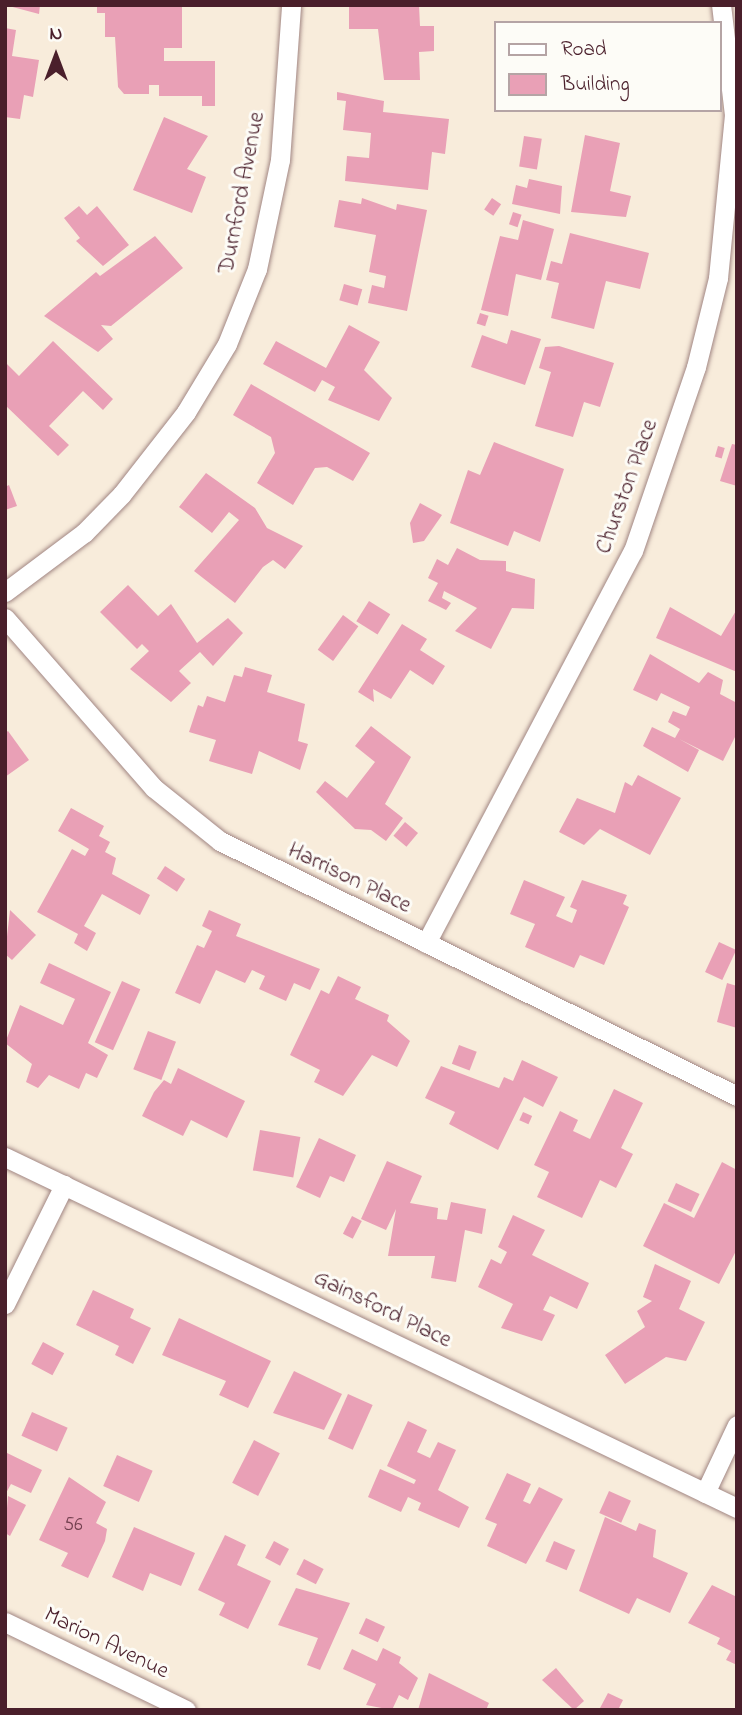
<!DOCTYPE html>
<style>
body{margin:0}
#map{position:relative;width:742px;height:1715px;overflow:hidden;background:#f8ecdb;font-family:"Indie Flower",sans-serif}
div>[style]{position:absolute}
.building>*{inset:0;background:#e9a0b6;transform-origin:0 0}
.roads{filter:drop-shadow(0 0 2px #a18683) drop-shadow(0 0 2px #a18683)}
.street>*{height:19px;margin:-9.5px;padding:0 9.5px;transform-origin:9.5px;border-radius:9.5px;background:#fff}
span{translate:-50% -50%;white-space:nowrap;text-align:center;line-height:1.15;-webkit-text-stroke:6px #fdfcf7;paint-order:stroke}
.number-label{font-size:19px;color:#723f4e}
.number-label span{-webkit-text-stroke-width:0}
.street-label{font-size:23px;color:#4a1f2b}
.frame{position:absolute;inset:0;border:7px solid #4a1f2b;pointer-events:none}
.legend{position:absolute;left:494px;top:21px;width:228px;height:91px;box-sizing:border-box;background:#fdfcf7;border:2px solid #b5a4a5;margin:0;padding:9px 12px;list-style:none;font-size:21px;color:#4a1f2b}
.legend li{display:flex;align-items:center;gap:14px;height:35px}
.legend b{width:35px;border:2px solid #b5a4a5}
.north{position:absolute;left:21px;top:21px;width:70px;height:70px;-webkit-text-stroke:5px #fdfcf7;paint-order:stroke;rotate:0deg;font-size:19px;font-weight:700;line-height:28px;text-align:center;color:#4a1f2b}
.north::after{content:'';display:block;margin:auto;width:24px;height:32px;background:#4a1f2b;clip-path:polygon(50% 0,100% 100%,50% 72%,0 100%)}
</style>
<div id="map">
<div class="building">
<i style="clip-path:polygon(5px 5px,40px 5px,39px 14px)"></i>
<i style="clip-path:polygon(97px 5px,182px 5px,182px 48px,164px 48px,164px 61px,215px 61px,215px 106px,202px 106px,202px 96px,159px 96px,159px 85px,149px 85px,149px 94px,124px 94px,118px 87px,115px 37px,105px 37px,105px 13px,97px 13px)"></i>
<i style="clip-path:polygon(349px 5px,419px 5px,420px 26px,434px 26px,434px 51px,419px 52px,420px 80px,384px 80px,378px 29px,349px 29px)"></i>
<i style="clip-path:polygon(5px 28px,16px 30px,12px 56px,39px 60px,33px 97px,24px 95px,20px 119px,5px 117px)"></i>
<i style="clip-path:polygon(337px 92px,384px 101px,383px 112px,449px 119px,445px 154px,432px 152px,428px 190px,345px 181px,347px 156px,369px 158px,371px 133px,343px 130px,346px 101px,337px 100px)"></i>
<i style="clip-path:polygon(164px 117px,208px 136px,187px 169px,206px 177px,192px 213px,133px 190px)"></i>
<i style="clip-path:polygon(585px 135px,620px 143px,610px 191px,631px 196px,626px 217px,571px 212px)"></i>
<i style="left:524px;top:136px;width:18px;height:31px;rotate:9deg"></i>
<i style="clip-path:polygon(529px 179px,562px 186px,560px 214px,512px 204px,516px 185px,527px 188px)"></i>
<i style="clip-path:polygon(362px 198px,396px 210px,397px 204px,427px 210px,407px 311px,368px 303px,372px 285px,384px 288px,386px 276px,369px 272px,376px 235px,334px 227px,339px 200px,361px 204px)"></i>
<i style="left:492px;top:198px;width:11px;height:14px;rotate:34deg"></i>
<i style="clip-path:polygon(79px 206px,87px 215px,97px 206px,129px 245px,103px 266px,76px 241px,80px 238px,64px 218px)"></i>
<i style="left:513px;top:212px;width:9px;height:13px;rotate:18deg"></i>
<i style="clip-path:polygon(523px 220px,554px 229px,541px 280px,516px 274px,508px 316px,481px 310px,500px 236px,518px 240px)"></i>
<i style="clip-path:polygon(570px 233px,649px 253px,640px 289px,606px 281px,594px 329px,551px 318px,559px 283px,546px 280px,551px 261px,562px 264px)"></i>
<i style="clip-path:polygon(155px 236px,183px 268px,111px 326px,101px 325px,113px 339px,98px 352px,44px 316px,96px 272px,100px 276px)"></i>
<i style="left:344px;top:284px;width:19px;height:17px;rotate:16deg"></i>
<i style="left:480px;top:313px;width:9px;height:11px;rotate:18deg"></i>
<i style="clip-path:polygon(349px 325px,380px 342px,364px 370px,392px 398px,379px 421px,328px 400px,335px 387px,322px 380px,315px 392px,263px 364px,276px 341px,326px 368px)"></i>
<i style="clip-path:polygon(511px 330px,541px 339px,525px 385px,471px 367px,482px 335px,507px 344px)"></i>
<i style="clip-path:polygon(53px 341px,113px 399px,103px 410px,83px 391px,49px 426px,69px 445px,58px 456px,5px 405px,5px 362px,19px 376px)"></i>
<i style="clip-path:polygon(559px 346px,614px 363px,600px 407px,584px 402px,573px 437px,535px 426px,551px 372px,539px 368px,545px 347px)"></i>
<i style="clip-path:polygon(251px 384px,370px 453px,353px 481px,327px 467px,315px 468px,293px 505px,257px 483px,275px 453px,271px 437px,233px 415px)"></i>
<i style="clip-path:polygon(494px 442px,564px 469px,540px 542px,514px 531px,508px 546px,450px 523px,468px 470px,480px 475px)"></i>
<i style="clip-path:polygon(732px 444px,737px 445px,737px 486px,720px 481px)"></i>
<i style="left:718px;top:446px;width:7px;height:11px;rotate:16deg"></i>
<i style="clip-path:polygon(206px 473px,255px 508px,267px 528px,303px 546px,285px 569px,273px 560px,263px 567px,235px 603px,194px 571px,239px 520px,229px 512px,212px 533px,179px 507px)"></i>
<i style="clip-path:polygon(9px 485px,17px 506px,5px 510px,5px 487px)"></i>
<i style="clip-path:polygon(420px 503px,442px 515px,424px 541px,413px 543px,410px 523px)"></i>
<i style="clip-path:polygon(457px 548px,480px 560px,506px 561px,506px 571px,535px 579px,534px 609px,512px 608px,491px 649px,455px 631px,477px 608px,444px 591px,442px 598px,451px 603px,446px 610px,428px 601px,438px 583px,428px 578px,437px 559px,448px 565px)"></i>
<i style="clip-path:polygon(128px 585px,158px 616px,171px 604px,197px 643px,228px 618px,243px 633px,213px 666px,200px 652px,179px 671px,191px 683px,171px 702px,130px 669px,149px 651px,142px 644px,137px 649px,100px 612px)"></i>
<i style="left:369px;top:601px;width:25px;height:24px;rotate:32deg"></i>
<i style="clip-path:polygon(670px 607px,721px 636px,737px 609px,737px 672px,656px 638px)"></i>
<i style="left:343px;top:615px;width:19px;height:43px;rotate:36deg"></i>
<i style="clip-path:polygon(402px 624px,427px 639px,420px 650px,445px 666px,433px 685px,410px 670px,391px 699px,373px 689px,374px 702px,358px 692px)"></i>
<i style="clip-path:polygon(650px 654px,699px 683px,708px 672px,723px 680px,720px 694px,737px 703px,737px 733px,723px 761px,679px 739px,699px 750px,688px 772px,643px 746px,652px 727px,675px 738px,680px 729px,668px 722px,673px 711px,686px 716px,690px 707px,661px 693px,657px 701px,633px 690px)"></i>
<i style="clip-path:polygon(245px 667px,272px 675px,267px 692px,305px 704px,298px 741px,308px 744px,300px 770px,259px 751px,252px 774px,209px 761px,216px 740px,189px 732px,198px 705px,203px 707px,207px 696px,225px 702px,234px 675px,242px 677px)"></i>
<i style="clip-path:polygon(371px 726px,411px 757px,385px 804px,403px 818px,386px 841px,371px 830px,355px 829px,316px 792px,325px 781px,347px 798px,375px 762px,355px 746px)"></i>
<i style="clip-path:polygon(8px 731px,29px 760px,5px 777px,5px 733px)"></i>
<i style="clip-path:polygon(638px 775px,681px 798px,650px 855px,600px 829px,584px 845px,559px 832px,577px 798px,615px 813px,625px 782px,632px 786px)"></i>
<i style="clip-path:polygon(71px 808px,104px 826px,99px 836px,110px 842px,105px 852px,116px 858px,112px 874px,150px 895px,140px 915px,102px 894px,84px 926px,96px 933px,87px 951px,74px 943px,78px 934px,37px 912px,72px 849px,85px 856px,89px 849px,58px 831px)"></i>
<i style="left:405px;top:822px;width:17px;height:18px;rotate:40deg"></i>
<i style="left:165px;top:866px;width:24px;height:15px;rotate:33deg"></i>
<i style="clip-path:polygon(524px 880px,565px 897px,556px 916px,572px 923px,577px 910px,570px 907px,582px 880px,627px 895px,623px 904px,629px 907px,604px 965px,580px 955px,574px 968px,525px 947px,535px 924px,510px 914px)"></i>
<i style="clip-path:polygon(10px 910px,36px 935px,12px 960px,5px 954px)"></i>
<i style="clip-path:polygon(209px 910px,241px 924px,236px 936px,320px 969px,310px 990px,294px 983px,286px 1001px,259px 989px,265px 976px,252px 970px,245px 983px,216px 970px,200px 1004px,175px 993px,197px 945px,204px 948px,212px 931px,202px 926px)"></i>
<i style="left:719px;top:942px;width:19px;height:33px;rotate:25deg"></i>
<i style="clip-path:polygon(49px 963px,111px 992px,88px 1043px,108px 1055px,97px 1078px,86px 1073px,79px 1089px,49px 1075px,38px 1088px,26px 1082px,32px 1064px,5px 1043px,20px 1005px,63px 1025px,75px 999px,40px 983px)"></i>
<i style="clip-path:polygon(338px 976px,361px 987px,355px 999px,389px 1015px,387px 1021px,410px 1041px,397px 1067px,372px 1055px,343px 1096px,314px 1082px,320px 1070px,290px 1055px,321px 990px,329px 994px)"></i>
<i style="left:122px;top:981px;width:20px;height:67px;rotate:24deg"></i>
<i style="clip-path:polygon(727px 983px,737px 986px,737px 1028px,717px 1022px)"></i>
<i style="left:148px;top:1031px;width:30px;height:41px;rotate:21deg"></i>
<i style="left:459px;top:1045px;width:19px;height:20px;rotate:21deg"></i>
<i style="clip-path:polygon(522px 1060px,558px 1077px,543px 1107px,524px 1097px,498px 1150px,449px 1124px,455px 1112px,425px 1098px,441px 1066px,499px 1088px,504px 1077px,513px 1081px)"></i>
<i style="clip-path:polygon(178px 1068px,245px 1101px,227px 1138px,191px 1120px,183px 1136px,142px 1116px,154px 1092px,164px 1080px,171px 1084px)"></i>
<i style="clip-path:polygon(614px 1089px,643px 1103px,621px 1148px,633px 1154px,616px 1188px,600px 1180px,582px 1218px,537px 1197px,549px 1172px,534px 1165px,560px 1111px,578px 1120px,573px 1131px,590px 1139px)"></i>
<i style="left:523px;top:1112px;width:10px;height:9px;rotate:24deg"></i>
<i style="left:260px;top:1130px;width:41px;height:41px;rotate:10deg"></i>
<i style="clip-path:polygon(319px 1138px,356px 1155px,344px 1182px,330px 1176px,320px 1198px,296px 1187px)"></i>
<i style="clip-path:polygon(387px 1161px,422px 1176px,410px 1203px,438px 1208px,437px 1219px,447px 1220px,451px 1202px,486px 1209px,482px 1234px,465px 1230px,456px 1282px,431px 1278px,435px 1256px,388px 1256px,396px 1209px,386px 1230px,361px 1219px)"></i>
<i style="clip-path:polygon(722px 1162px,737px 1170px,737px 1249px,719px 1284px,643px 1246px,664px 1203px,694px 1218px)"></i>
<i style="left:676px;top:1183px;width:26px;height:20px;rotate:25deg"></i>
<i style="clip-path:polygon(513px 1215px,545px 1230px,532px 1255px,589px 1283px,577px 1309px,550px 1296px,543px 1310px,555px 1315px,542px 1341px,501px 1328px,513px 1304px,478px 1287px,491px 1259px,501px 1264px,507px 1252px,498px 1247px)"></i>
<i style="left:352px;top:1216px;width:11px;height:20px;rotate:27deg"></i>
<i style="clip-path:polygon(655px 1264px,691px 1281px,679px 1309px,705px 1322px,686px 1361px,666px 1357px,625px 1384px,605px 1355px,645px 1327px,637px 1311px,652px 1301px,643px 1297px)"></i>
<i style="clip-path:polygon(93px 1290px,134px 1309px,130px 1318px,151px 1328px,133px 1364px,115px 1355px,119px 1346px,76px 1325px)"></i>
<i style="clip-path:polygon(179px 1318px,271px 1361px,248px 1408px,219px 1395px,226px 1381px,162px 1355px)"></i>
<i style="left:43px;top:1342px;width:24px;height:25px;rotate:28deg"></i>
<i style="clip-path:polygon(294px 1371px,342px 1394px,324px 1430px,273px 1413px)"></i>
<i style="left:348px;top:1394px;width:27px;height:49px;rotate:24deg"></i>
<i style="left:32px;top:1412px;width:39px;height:26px;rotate:24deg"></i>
<i style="clip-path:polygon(408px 1421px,427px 1430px,417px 1452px,430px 1458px,438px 1442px,456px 1450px,438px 1490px,469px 1507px,459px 1528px,418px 1510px,421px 1503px,408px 1497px,401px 1512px,368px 1497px,380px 1469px,414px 1484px,416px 1480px,387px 1466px)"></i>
<i style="left:254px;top:1440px;width:29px;height:48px;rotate:27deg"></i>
<i style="clip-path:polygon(5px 1452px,42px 1470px,31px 1493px,11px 1484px,5px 1495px)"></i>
<i style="left:117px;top:1455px;width:39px;height:34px;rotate:24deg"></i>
<i style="clip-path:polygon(507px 1473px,531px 1484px,523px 1501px,530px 1504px,539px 1487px,563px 1499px,526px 1564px,487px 1546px,497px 1524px,485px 1519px)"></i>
<i style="clip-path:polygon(69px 1477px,106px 1502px,96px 1523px,107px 1529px,105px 1541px,88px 1578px,61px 1566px,68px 1553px,39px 1540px)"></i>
<i style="left:609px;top:1491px;width:24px;height:24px;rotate:24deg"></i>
<i style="clip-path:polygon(8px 1496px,26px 1505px,10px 1536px,5px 1533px)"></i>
<i style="clip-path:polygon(605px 1517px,636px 1531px,639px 1523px,656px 1530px,653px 1557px,688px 1573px,670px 1613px,637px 1598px,629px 1614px,579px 1591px)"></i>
<i style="clip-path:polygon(134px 1527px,195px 1553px,181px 1586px,150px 1573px,143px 1591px,112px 1577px)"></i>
<i style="clip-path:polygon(225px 1535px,246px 1545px,237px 1565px,271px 1581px,248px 1629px,219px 1615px,225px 1603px,198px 1590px)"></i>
<i style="left:274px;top:1541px;width:17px;height:19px;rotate:28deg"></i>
<i style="left:554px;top:1541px;width:23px;height:22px;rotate:23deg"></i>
<i style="left:304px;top:1559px;width:22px;height:17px;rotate:27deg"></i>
<i style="clip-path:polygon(712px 1585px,737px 1597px,737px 1665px,726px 1660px,731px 1651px,717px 1644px,720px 1638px,688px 1623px)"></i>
<i style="clip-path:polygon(296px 1588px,350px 1603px,320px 1670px,307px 1665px,318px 1638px,278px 1625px)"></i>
<i style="left:366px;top:1618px;width:21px;height:17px;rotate:25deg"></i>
<i style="clip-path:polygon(383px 1648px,401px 1657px,399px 1663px,418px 1678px,408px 1700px,399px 1695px,392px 1710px,366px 1705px,376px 1684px,343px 1669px,352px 1649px,377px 1661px)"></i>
<i style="clip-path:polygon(556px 1668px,584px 1701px,574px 1710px,542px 1680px)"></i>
<i style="clip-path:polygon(429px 1673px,489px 1703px,486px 1710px,418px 1710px)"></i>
<i style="clip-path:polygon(608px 1693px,623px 1700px,618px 1710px,600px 1708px)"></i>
</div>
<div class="roads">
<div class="street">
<i style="left:5px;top:592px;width:99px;rotate:-36.8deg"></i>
<i style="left:84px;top:533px;width:54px;rotate:-45.7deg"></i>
<i style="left:122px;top:494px;width:104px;rotate:-52deg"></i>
<i style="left:186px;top:412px;width:79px;rotate:-58.9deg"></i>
<i style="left:227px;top:344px;width:81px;rotate:-68.2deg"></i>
<i style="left:257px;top:269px;width:111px;rotate:-78.1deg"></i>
<i style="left:280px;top:160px;width:155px;rotate:-85.9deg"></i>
<i style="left:5px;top:618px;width:226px;rotate:48.8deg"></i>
<i style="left:154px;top:788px;width:85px;rotate:38.8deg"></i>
<i style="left:220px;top:841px;width:576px;rotate:26.25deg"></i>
<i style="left:426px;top:943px;width:443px;rotate:-62.2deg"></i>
<i style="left:633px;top:551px;width:194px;rotate:-71.1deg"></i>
<i style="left:696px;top:367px;width:92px;rotate:-76.1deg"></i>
<i style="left:718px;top:278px;width:164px;rotate:-84.4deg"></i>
<i style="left:734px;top:115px;width:111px;rotate:-96.7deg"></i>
<i style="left:5px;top:1157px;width:812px;rotate:25.62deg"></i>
<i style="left:5px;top:1304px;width:133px;rotate:-63.6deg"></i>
<i style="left:705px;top:1493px;width:75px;rotate:-64.8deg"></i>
<i style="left:5px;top:1622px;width:201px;rotate:25.9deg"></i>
</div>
</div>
<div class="number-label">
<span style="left:73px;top:1526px">56</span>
</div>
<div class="street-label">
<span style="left:243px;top:193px;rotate:-79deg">Durnford Avenue</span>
<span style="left:628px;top:487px;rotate:-70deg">Churston Place</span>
<span style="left:349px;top:879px;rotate:26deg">Harrison Place</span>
<span style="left:382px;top:1310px;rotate:26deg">Gainsford Place</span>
<span style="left:106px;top:1644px;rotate:26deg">Marion Avenue</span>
</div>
<div class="frame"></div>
<ul class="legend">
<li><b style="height:9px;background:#fff"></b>Road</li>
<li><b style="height:19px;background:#e9a0b6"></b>Building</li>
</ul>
<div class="north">N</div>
</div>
